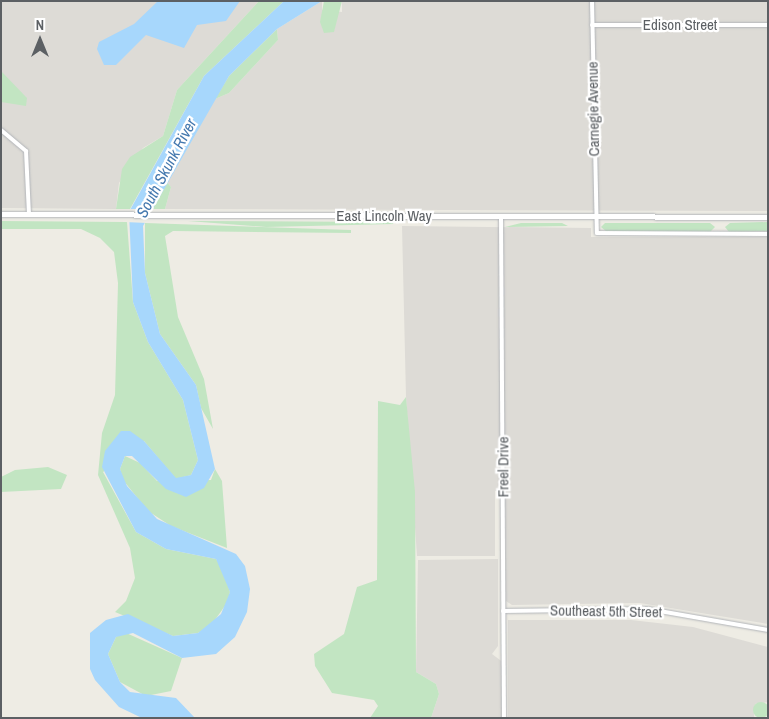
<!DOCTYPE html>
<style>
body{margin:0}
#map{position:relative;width:769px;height:719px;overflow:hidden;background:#eeece4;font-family:"Archivo Narrow",sans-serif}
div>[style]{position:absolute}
.industrial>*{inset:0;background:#dddbd6}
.green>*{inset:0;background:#c2e5c2}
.round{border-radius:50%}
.water>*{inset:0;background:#a7d7fc}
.pier>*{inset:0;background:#eeece4}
.roads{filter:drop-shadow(0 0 1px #b2b5b9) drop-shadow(0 0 1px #b2b5b9)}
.minor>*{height:4px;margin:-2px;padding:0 2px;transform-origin:2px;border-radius:2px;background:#fff}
.secondary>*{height:5px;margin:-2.5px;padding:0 2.5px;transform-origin:2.5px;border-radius:2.5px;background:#fff}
span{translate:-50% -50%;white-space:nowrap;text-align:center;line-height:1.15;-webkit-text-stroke:4.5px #fff;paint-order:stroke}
.street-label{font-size:15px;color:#5c6064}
.water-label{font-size:16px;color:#4478ae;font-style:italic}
.frame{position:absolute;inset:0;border:2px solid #5c6064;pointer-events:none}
.north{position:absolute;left:15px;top:15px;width:50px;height:50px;-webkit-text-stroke:4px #fff;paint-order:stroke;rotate:0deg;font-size:14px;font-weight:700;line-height:20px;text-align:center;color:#5c6064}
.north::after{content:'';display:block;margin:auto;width:18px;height:22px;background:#5c6064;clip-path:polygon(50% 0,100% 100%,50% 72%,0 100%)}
</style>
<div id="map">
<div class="industrial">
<i style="clip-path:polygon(1px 1px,259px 1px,177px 90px,163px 136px,143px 148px,119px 183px,116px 209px,2px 208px)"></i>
<i style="clip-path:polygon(322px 1px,322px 10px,342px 12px,342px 1px,768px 1px,768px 211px,165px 209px,171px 187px,167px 182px,215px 99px,229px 93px,278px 40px,277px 29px)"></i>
<i style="clip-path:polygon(402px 226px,591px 228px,591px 237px,768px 237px,768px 624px,640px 603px,512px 605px,506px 601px,505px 491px,495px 491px,495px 556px,417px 556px,406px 397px)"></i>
<i style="clip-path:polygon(498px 559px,498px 646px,492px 654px,504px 663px,504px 718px,431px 718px,439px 694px,436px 684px,416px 672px,418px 560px)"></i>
<i style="clip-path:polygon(508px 620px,631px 620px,693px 627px,768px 647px,768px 702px,755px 704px,754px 718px,508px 718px)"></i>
</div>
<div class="green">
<i style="clip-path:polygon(259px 1px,284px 1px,204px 76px,130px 209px,116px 209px,122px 169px,130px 157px,163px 136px,177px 90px)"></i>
<i style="clip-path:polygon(324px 1px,342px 1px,334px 32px,324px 33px,320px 22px)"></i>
<i style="clip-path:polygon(277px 29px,278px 40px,229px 93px,215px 99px,229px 76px)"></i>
<i style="clip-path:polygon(1px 71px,27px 98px,26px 106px,1px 102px)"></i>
<i style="clip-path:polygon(167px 182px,171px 187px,165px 209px,150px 209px)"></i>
<i style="clip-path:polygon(1px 221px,127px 222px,133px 302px,148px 342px,183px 400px,198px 460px,191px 475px,176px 479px,144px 441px,103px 472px,136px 532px,166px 549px,216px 559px,222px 567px,230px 592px,227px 603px,212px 624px,198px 633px,173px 636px,115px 612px,126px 601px,135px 578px,130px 548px,98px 475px,102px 433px,115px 395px,118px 283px,114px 252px,100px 238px,81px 229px,1px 229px)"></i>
<i style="clip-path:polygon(188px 221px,390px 222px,394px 224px,266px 227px)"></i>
<i style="clip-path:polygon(768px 222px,768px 231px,729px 232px,725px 227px,730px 223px)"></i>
<i style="clip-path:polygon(145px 223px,351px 230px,351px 233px,173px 231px,165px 236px,178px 317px,204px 379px,213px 429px,201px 408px,196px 385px,160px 334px,145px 273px)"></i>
<i style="clip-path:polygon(521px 223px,562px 223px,568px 226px,505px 227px)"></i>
<i style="clip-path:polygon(605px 223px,710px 223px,715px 227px,710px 232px,607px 232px,601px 227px)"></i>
<i style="clip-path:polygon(406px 397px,415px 492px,416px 672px,436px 684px,439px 694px,431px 718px,370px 718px,378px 706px,374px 700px,332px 693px,315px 666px,314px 654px,344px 634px,357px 587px,377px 580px,378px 401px,400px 405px)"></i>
<i style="clip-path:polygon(125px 456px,140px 463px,157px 481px,211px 480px,215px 469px,222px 481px,227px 548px,171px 526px,148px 511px,123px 480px,120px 469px)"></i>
<i style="clip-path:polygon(48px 467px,67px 475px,61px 489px,1px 492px,1px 477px,15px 470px)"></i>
<i style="clip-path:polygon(124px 632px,182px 658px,171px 691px,146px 696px,120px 682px,108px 654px,116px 637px)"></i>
<i class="round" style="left:753px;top:702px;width:16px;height:16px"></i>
</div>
<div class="water">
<i style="clip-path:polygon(158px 1px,240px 1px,226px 21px,197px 25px,184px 48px,146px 35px,116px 65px,104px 65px,97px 49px,99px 42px,134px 24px)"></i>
<i style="clip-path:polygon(284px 1px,322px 1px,277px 29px,229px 76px,143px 226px,145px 273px,160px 334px,196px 385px,215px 469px,204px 488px,186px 497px,166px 489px,132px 456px,125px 456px,120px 469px,127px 486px,157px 519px,236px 554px,245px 566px,250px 589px,247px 612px,235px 637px,216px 654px,182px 658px,133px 633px,116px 637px,108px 654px,120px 682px,130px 692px,176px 698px,195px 718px,142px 718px,119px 707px,95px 680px,90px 669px,90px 633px,106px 620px,128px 614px,173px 636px,198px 633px,221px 614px,230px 592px,216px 559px,166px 549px,136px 532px,102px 467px,105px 451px,121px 431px,130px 431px,144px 441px,176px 478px,191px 475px,198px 460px,183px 400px,148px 342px,133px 302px,129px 212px,204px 76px)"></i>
</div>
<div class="pier">
<i style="clip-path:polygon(127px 209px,153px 209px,147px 223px,125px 222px)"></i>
</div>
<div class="roads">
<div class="minor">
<i style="left:592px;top:1px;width:232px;rotate:88.8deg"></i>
<i style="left:597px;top:233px;width:171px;rotate:0.3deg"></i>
<i style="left:592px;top:25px;width:176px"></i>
<i style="left:1px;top:130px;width:33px;rotate:40deg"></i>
<i style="left:26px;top:151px;width:63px;rotate:87.3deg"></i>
<i style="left:501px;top:217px;width:501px;rotate:89.66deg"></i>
<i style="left:503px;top:611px;width:145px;rotate:-0.8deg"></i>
<i style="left:648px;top:609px;width:122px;rotate:9.9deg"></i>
</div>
<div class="secondary">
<i style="left:1px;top:214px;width:767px;rotate:0.22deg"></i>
</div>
</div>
<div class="street-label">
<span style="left:680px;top:25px">Edison Street</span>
<span style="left:593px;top:109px;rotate:-91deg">Carnegie Avenue</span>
<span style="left:384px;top:216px">East Lincoln Way</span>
<span style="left:503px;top:467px;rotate:-90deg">Freel Drive</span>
<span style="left:606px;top:611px;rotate:1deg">Southeast 5th Street</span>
</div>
<div class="water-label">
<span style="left:166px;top:168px;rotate:-62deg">South Skunk River</span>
</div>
<div class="frame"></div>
<div class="north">N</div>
</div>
